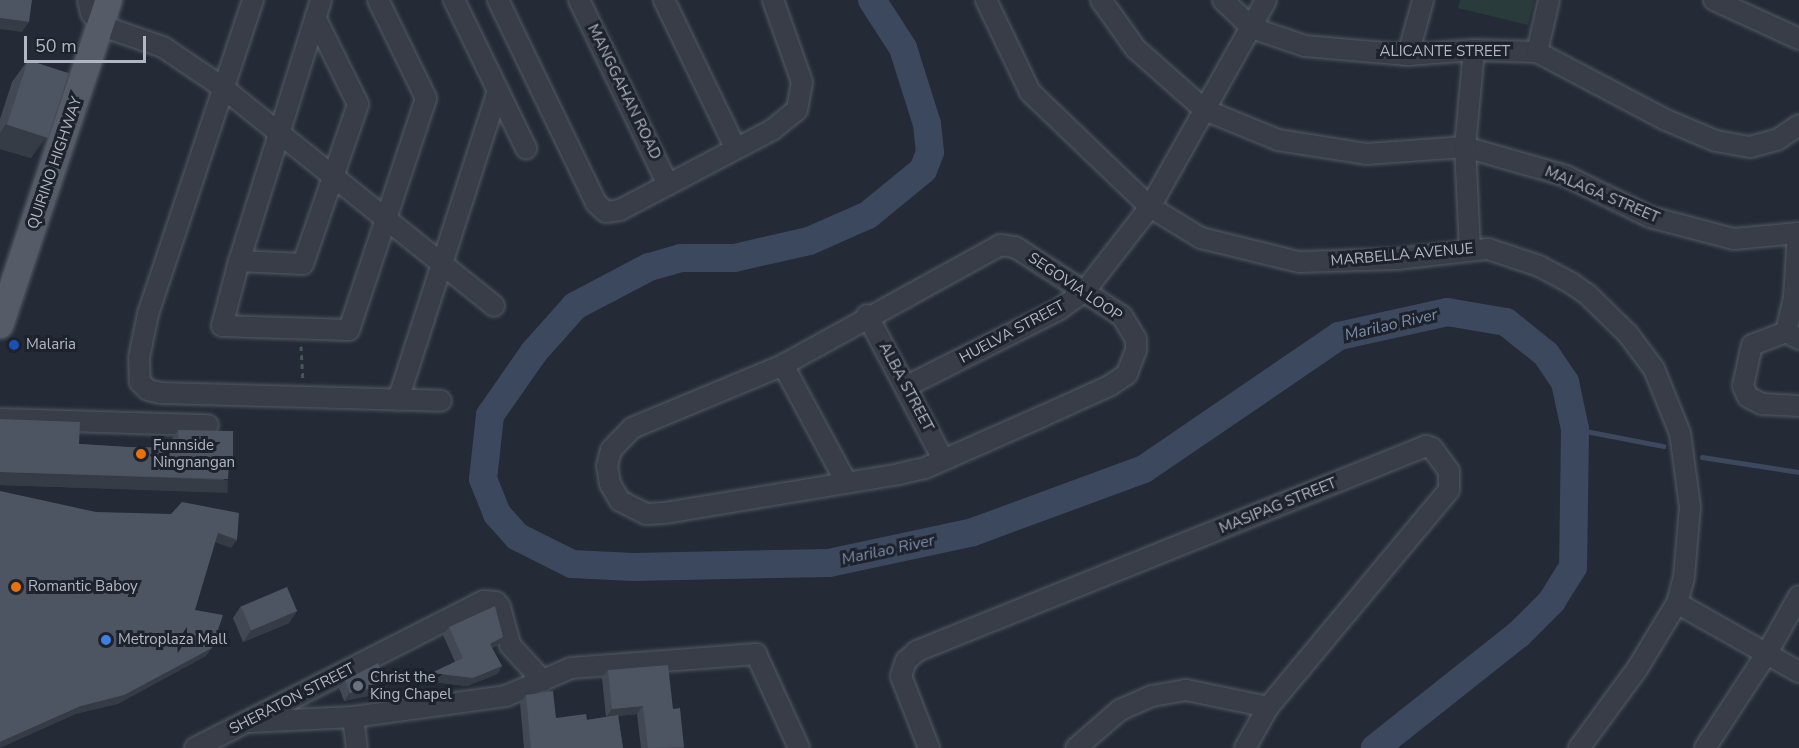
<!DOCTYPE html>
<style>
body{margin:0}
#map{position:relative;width:1799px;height:748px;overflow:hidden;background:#242b36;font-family:"Nunito Sans",sans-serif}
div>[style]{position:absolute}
.green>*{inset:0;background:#2a3b3c}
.stream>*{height:4.5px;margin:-2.25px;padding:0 2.25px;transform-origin:2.25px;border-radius:2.25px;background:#3c485e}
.river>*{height:28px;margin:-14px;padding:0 14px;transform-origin:14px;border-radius:14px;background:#3c485e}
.path>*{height:3px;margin-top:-1.5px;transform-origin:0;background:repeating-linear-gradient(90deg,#485659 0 4.5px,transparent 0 9px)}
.roads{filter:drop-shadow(0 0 2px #555b65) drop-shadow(0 0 2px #555b65)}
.minor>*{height:20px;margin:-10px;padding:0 10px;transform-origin:10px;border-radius:10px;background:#383d47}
.major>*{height:26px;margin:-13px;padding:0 13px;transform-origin:13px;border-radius:13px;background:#565c67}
.wall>*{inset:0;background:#424954}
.shaded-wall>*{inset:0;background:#363c45;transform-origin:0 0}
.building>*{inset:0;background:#4d5562;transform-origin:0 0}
.dots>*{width:16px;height:16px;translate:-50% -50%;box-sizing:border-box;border:3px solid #1d222c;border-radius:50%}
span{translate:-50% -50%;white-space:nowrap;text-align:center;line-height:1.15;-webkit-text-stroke:6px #1d222c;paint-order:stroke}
.street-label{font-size:15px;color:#b2b8c3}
.poi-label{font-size:15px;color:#b2b8c3}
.left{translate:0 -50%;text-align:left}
.water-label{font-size:16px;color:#7e8ea8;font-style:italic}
.scale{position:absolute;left:24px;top:36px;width:122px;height:27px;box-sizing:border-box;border:3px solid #b2b8c3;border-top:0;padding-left:8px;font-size:18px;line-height:21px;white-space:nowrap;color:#b2b8c3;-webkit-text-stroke:4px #1d222c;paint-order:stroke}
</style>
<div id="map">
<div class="green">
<i style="clip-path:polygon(1460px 0,1534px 0,1528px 25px,1458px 8px)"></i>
</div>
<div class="stream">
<i style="left:1575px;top:429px;width:90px;rotate:10.9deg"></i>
<i style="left:1702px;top:457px;width:98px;rotate:8.8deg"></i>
</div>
<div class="river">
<i style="left:872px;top:0;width:57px;rotate:57.1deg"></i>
<i style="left:903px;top:48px;width:80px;rotate:72.5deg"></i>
<i style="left:927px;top:124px;width:28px;rotate:84deg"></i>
<i style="left:930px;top:152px;width:19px;rotate:111deg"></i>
<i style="left:923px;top:170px;width:71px;rotate:140.7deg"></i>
<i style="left:868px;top:215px;width:64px;rotate:156.2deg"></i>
<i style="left:809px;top:241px;width:77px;rotate:167.2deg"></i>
<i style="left:734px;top:258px;width:53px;rotate:180deg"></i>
<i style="left:681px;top:258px;width:33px;rotate:164deg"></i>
<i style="left:649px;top:267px;width:84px;rotate:152.2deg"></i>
<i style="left:575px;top:306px;width:62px;rotate:131.7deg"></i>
<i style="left:534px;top:352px;width:77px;rotate:124.9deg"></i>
<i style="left:490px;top:415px;width:64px;rotate:96.2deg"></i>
<i style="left:483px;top:479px;width:38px;rotate:68deg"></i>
<i style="left:497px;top:514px;width:31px;rotate:48deg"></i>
<i style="left:518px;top:537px;width:60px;rotate:26.6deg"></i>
<i style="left:572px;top:564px;width:61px;rotate:2.8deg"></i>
<i style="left:633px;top:567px;width:196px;rotate:-1.2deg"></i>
<i style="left:829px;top:563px;width:147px;rotate:-12.1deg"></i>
<i style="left:973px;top:532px;width:182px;rotate:-20.2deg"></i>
<i style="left:1144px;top:469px;width:236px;rotate:-34.3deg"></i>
<i style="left:1339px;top:336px;width:111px;rotate:-12.5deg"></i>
<i style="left:1447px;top:312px;width:60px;rotate:9.6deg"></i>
<i style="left:1506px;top:322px;width:51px;rotate:38.7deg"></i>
<i style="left:1546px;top:354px;width:34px;rotate:56deg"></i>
<i style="left:1565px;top:382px;width:48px;rotate:78deg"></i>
<i style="left:1575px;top:429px;width:138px;rotate:90.8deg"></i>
<i style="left:1573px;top:567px;width:40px;rotate:122deg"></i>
<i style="left:1552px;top:601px;width:47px;rotate:135deg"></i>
<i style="left:1519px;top:634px;width:184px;rotate:141.6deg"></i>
</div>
<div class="path">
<i style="left:301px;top:346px;width:35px;rotate:87deg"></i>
</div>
<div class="roads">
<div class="minor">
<i style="left:88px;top:0;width:13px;rotate:77deg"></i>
<i style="left:91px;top:13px;width:17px;rotate:50deg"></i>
<i style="left:102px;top:26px;width:65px;rotate:19deg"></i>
<i style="left:163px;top:47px;width:71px;rotate:34.1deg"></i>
<i style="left:222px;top:87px;width:349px;rotate:38.8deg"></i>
<i style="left:253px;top:0;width:331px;rotate:108.5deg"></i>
<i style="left:148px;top:314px;width:45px;rotate:101.6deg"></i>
<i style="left:139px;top:358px;width:24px;rotate:88deg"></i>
<i style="left:140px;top:382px;width:11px;rotate:45deg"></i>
<i style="left:148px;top:390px;width:13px;rotate:13deg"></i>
<i style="left:161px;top:393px;width:280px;rotate:1.6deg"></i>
<i style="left:321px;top:0;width:274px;rotate:107.4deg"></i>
<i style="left:239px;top:261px;width:67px;rotate:104.7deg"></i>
<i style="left:222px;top:326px;width:127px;rotate:1.8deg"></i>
<i style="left:349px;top:330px;width:244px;rotate:-71.6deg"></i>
<i style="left:426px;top:98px;width:109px;rotate:-116.1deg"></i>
<i style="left:454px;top:0;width:165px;rotate:64.1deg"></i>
<i style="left:498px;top:0;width:225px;rotate:64.2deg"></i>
<i style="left:596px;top:203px;width:13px;rotate:42deg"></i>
<i style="left:606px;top:212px;width:14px;rotate:-8deg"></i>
<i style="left:620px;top:210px;width:172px;rotate:-27.8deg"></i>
<i style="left:772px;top:130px;width:32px;rotate:-39deg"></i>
<i style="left:797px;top:110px;width:28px;rotate:-80deg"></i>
<i style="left:802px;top:82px;width:87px;rotate:-109.5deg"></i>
<i style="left:579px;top:0;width:205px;rotate:64.3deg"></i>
<i style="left:664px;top:0;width:165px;rotate:64.2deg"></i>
<i style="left:986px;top:0;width:102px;rotate:64.4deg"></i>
<i style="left:1030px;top:92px;width:166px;rotate:43.8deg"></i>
<i style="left:1150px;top:207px;width:60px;rotate:31.3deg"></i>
<i style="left:1201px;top:238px;width:101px;rotate:13.8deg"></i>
<i style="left:1299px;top:262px;width:98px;rotate:-1.8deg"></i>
<i style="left:1397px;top:259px;width:92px;rotate:-6.3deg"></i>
<i style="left:1488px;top:249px;width:54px;rotate:18.4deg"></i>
<i style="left:1539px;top:266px;width:36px;rotate:28deg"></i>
<i style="left:1571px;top:283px;width:19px;rotate:35deg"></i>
<i style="left:1587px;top:294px;width:57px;rotate:44.3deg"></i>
<i style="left:1628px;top:334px;width:44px;rotate:53.4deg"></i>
<i style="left:1654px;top:369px;width:69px;rotate:67.9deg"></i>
<i style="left:1680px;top:433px;width:75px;rotate:82.3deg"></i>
<i style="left:1690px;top:507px;width:70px;rotate:94.9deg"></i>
<i style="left:1684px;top:577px;width:27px;rotate:105deg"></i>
<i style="left:1677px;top:603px;width:77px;rotate:121.2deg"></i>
<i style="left:1637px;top:669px;width:98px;rotate:126.3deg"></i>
<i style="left:1101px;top:0;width:60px;rotate:54.5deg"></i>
<i style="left:1136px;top:49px;width:92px;rotate:41.5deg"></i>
<i style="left:1205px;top:110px;width:79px;rotate:22.3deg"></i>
<i style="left:1278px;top:140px;width:89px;rotate:9deg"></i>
<i style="left:1366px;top:154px;width:99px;rotate:-4deg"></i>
<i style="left:1465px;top:147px;width:105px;rotate:16deg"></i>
<i style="left:1566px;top:176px;width:93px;rotate:26deg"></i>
<i style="left:1650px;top:217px;width:87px;rotate:14.7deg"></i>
<i style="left:1734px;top:239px;width:65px;rotate:-5.3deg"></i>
<i style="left:1223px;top:0;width:40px;rotate:44deg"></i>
<i style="left:1252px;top:28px;width:56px;rotate:18.8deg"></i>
<i style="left:1305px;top:46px;width:103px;rotate:5deg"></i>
<i style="left:1408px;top:55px;width:66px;rotate:-4.3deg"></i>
<i style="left:1474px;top:50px;width:63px;rotate:1.8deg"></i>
<i style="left:1537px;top:52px;width:146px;rotate:27.8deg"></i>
<i style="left:1666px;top:120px;width:54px;rotate:22.8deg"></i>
<i style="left:1716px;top:141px;width:35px;rotate:10deg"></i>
<i style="left:1750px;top:147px;width:28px;rotate:-15deg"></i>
<i style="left:1777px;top:140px;width:27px;rotate:-34deg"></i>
<i style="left:1714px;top:0;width:94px;rotate:24.6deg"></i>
<i style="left:1537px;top:52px;width:53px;rotate:-77deg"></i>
<i style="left:1408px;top:55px;width:57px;rotate:-74.7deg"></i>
<i style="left:1000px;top:245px;width:15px;rotate:8deg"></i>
<i style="left:1015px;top:247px;width:127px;rotate:32.8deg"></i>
<i style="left:1122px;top:316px;width:27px;rotate:59deg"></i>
<i style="left:1136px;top:339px;width:11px;rotate:90deg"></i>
<i style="left:1136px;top:350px;width:26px;rotate:111deg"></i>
<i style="left:1127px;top:374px;width:22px;rotate:146deg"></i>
<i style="left:1109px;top:386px;width:72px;rotate:155.6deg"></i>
<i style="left:1043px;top:416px;width:129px;rotate:156.2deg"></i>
<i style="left:925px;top:468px;width:26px;rotate:167deg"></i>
<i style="left:900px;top:474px;width:239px;rotate:170.6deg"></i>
<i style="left:664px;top:513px;width:18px;rotate:177deg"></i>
<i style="left:646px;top:514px;width:29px;rotate:-153deg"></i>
<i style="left:620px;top:501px;width:20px;rotate:-120deg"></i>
<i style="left:610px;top:484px;width:18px;rotate:-99deg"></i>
<i style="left:607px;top:466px;width:16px;rotate:-76deg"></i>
<i style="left:611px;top:450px;width:30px;rotate:-46deg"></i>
<i style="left:632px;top:428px;width:164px;rotate:-22.6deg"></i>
<i style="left:783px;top:365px;width:248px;rotate:-28.9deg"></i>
<i style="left:1470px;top:249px;width:102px;rotate:-92.8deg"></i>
<i style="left:1465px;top:147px;width:97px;rotate:-84.7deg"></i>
<i style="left:239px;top:261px;width:64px;rotate:2.7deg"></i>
<i style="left:303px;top:264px;width:169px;rotate:-71deg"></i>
<i style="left:358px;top:104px;width:95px;rotate:-116.3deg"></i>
<i style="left:867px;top:315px;width:163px;rotate:62.2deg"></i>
<i style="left:1786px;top:332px;width:36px;rotate:-77deg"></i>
<i style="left:1794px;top:297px;width:64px;rotate:-86.4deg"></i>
<i style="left:1799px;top:339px;width:15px;rotate:-152deg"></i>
<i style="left:1786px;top:332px;width:36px;rotate:159deg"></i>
<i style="left:1752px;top:345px;width:42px;rotate:102.4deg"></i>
<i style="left:1743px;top:386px;width:12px;rotate:66deg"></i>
<i style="left:1748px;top:397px;width:16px;rotate:27deg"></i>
<i style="left:1762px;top:404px;width:37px;rotate:3deg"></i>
<i style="left:783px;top:365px;width:133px;rotate:61.7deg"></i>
<i style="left:907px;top:386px;width:169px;rotate:-26.7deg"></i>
<i style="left:1058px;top:310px;width:32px;rotate:-35deg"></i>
<i style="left:1084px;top:292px;width:108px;rotate:-52.2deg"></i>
<i style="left:1150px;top:207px;width:237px;rotate:-60.7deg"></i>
<i style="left:398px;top:400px;width:325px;rotate:-72.1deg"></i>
<i style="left:0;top:419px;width:208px;rotate:1.7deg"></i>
<i style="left:1677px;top:603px;width:140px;rotate:29.5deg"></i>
<i style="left:353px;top:717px;width:31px;rotate:83deg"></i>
<i style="left:250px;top:722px;width:103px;rotate:-2.8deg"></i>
<i style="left:353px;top:717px;width:154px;rotate:-7.8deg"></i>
<i style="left:506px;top:696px;width:71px;rotate:-23.3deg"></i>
<i style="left:571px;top:668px;width:186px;rotate:-4.3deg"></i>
<i style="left:756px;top:654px;width:103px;rotate:65.4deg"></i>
<i style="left:195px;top:748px;width:324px;rotate:-27deg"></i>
<i style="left:484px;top:601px;width:12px;rotate:5deg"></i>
<i style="left:496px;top:602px;width:6px;rotate:51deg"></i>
<i style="left:500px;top:607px;width:39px;rotate:75deg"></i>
<i style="left:510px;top:645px;width:49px;rotate:47.5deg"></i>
<i style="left:929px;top:748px;width:77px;rotate:-111.3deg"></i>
<i style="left:901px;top:676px;width:16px;rotate:-72deg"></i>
<i style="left:906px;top:661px;width:15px;rotate:-42deg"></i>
<i style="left:917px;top:651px;width:549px;rotate:-21.94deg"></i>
<i style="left:1426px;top:446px;width:6px;rotate:18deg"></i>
<i style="left:1432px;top:448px;width:29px;rotate:54deg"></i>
<i style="left:1449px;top:471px;width:19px;rotate:90deg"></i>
<i style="left:1449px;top:490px;width:283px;rotate:129.8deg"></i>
<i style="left:1268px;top:707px;width:47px;rotate:119.3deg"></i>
<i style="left:1076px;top:748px;width:58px;rotate:-40.8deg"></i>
<i style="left:1120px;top:710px;width:35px;rotate:-24deg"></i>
<i style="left:1152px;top:696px;width:35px;rotate:-10deg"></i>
<i style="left:1186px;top:690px;width:84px;rotate:11.7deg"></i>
<i style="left:1705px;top:748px;width:113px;rotate:-56.9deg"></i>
<i style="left:1767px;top:653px;width:65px;rotate:-60.7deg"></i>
</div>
<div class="major">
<i style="left:0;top:325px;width:343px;rotate:-71.5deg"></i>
</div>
</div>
<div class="wall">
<i style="clip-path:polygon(28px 60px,31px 158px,0 149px,0 119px,12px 82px)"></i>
<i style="clip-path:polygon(0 419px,79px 444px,128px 447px,169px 448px,169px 443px,178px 430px,233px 460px,229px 467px,219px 492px,0 485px)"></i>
<i style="clip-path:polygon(241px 606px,297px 611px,289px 623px,243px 642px,233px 618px)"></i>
<i style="clip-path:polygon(449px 627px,498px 645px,492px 648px,502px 666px,497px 674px,467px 686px,425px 681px,455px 662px,443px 635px)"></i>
<i style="clip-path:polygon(608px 670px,673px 709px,684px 748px,641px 748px,637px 714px,618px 716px,623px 748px,524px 748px,520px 703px,526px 695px,556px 718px,587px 720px,606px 717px,602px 678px)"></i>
<i style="clip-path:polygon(345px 680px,387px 685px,381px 693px,344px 701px,339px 688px)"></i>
</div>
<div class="shaded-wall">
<i style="clip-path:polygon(0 18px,29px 22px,22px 32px,0 29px)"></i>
<i style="clip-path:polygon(6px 124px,47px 136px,31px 158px,0 149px,0 133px)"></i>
<i style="left:0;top:472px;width:228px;height:13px;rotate:2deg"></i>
<i style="clip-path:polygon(218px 533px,237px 540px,231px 548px,212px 541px)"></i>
<i style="clip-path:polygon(297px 611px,289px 623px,243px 642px,251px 630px)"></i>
<i style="clip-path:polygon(503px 637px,498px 645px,484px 652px,490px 644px)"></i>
<i style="clip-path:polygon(212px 648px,206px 656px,118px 704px,76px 714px,0 748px,0 742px)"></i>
<i style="clip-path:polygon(502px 666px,497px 674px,467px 686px,425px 681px,431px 673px)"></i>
<i style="clip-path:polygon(387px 685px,381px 693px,344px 701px,350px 693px)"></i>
<i style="clip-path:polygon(643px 706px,637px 714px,606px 717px,612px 709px)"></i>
</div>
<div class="building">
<i style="clip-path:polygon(0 0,32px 0,29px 22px,0 18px)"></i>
<i style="left:28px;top:60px;width:43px;height:68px;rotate:18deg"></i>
<i style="clip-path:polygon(0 419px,80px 422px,79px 444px,128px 447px,179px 448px,178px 430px,233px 431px,233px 460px,229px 460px,228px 479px,0 472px)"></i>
<i style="clip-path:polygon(0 491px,96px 512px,171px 514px,182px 502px,239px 513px,237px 540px,218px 533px,195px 610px,223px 615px,212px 648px,124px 695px,81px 706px,0 742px)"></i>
<i style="left:287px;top:587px;width:26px;height:50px;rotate:67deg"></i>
<i style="clip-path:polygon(495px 606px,503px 637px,490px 644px,502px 666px,473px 678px,431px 673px,463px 658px,449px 627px)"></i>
<i style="clip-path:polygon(378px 663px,387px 685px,350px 693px,345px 680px)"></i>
<i style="clip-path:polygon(668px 665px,673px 709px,680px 708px,684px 747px,648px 748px,643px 706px,612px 709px,608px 670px)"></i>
<i style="clip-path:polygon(553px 691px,556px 718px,586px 714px,587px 720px,618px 715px,623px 748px,531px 748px,526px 695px)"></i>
</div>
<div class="dots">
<i style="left:14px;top:345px;background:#1a4fb4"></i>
<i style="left:141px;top:454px;background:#e8710a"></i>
<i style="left:16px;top:587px;background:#e8710a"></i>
<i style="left:106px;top:640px;background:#3f7fe0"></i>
<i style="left:358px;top:686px;background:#6b7280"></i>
</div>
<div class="street-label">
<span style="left:1445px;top:52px">ALICANTE STREET</span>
<span style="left:624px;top:92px;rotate:64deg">MANGGAHAN ROAD</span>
<span style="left:55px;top:163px;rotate:-71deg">QUIRINO HIGHWAY</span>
<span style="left:1602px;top:195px;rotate:23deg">MALAGA STREET</span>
<span style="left:1402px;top:255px;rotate:-5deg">MARBELLA AVENUE</span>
<span style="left:1075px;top:287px;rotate:34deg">SEGOVIA LOOP</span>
<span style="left:1012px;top:332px;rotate:-28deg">HUELVA STREET</span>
<span style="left:906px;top:387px;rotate:62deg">ALBA STREET</span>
<span style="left:1278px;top:506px;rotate:-22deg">MASIPAG STREET</span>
<span style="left:292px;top:699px;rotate:-27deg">SHERATON STREET</span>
</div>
<div class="poi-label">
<span class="left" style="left:26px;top:345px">Malaria</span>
<span class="left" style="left:153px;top:454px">Funnside<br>Ningnangan</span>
<span class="left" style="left:28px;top:587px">Romantic Baboy</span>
<span class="left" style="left:118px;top:640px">Metroplaza Mall</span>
<span class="left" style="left:370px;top:686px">Christ the<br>King Chapel</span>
</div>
<div class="water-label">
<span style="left:1391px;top:325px;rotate:-13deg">Marilao River</span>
<span style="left:888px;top:550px;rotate:-12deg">Marilao River</span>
</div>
<div class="scale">50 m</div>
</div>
